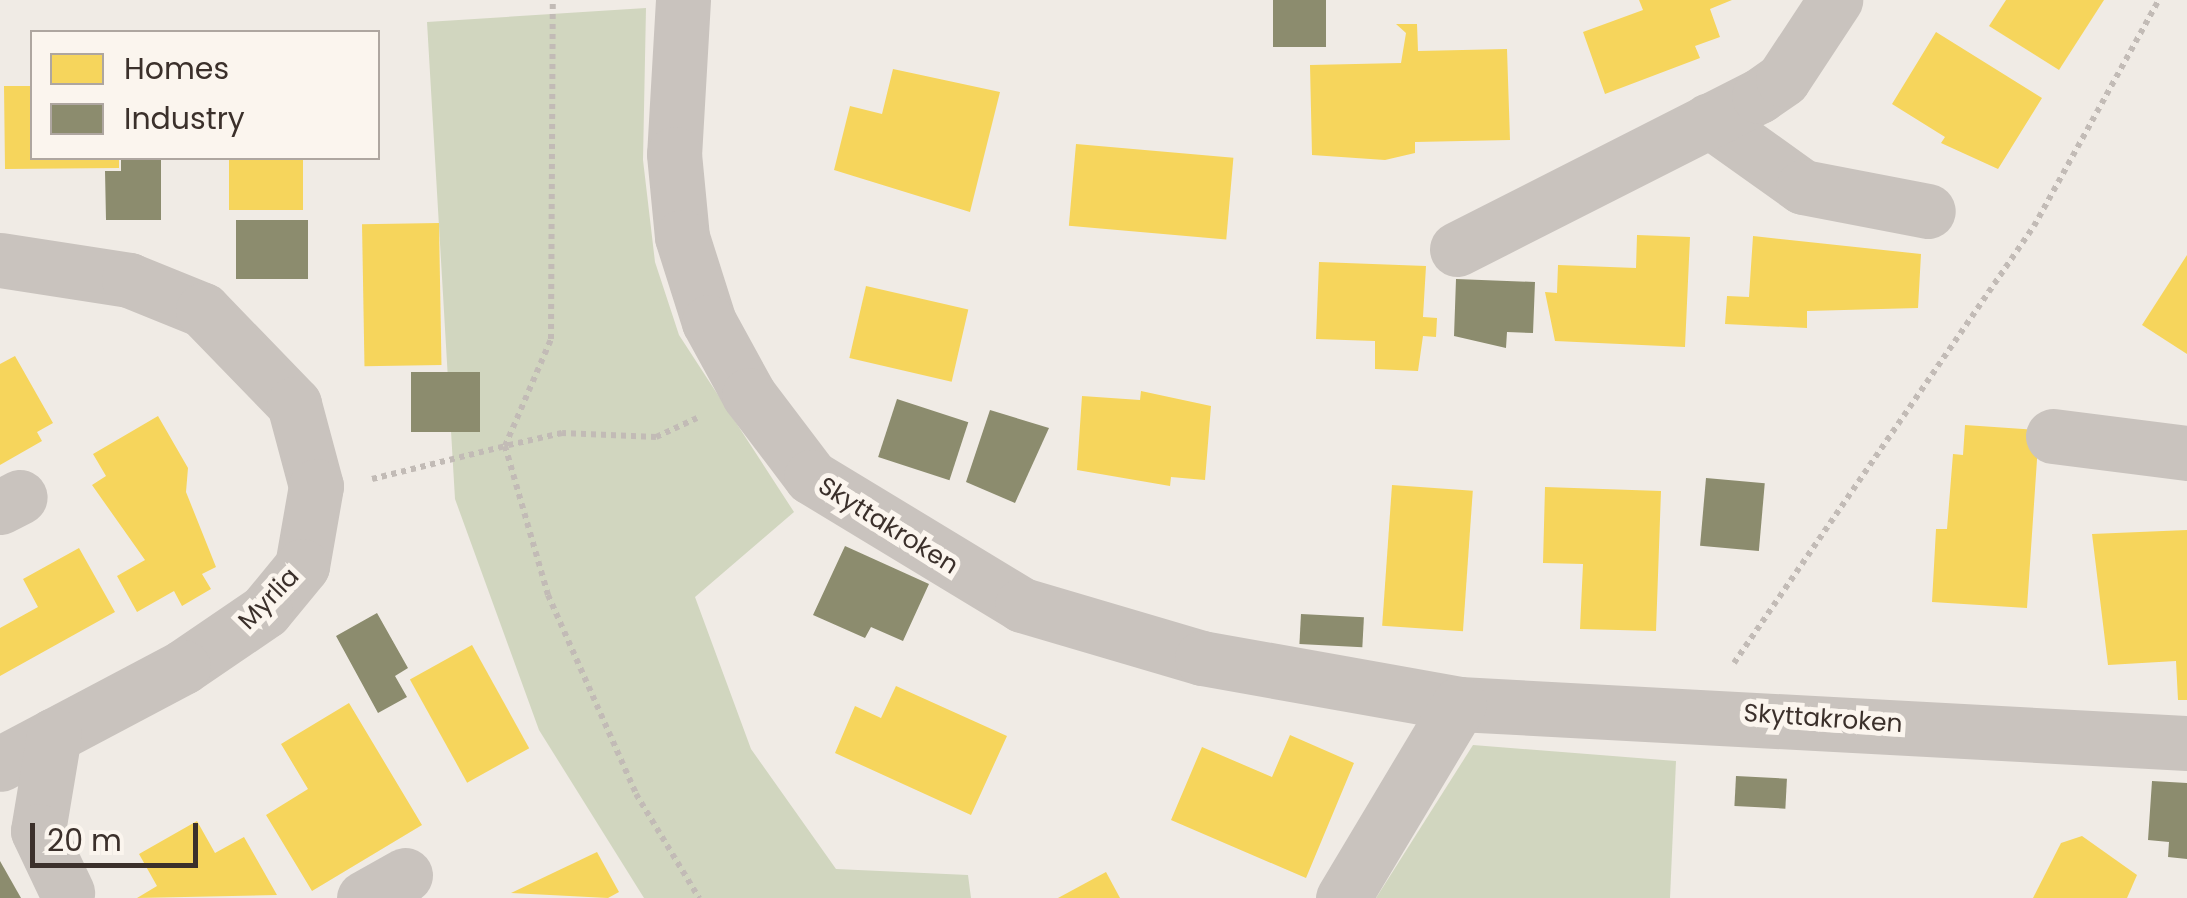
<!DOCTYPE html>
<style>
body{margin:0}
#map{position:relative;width:2187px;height:898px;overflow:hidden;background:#f0ebe5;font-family:Poppins,sans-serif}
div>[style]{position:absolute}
.green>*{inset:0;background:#d1d6bf}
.homes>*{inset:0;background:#f6d55c;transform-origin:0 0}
.industry>*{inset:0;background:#8c8c6e;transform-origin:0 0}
.path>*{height:6px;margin-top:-3px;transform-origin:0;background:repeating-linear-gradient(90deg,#c2bbb6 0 5px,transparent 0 10px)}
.minor>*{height:55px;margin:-27.5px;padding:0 27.5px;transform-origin:27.5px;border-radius:27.5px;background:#c9c3be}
span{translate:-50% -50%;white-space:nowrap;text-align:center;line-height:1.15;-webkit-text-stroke:10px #fbf5ee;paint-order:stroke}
.street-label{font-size:25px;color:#3b302b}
.legend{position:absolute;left:30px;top:30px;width:350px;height:130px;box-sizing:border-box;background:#fbf5ee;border:2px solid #aea6a0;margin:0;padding:12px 18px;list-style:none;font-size:30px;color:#3b302b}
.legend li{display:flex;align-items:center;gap:20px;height:50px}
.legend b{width:50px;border:2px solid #aea6a0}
.scale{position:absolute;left:30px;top:823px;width:168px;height:45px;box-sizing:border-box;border:5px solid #3b302b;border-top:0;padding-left:12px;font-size:30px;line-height:35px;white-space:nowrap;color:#3b302b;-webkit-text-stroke:8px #fbf5ee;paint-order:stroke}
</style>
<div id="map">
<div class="green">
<i style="clip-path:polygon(646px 8px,643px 160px,655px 262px,679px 335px,794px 512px,695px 597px,751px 749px,836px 869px,968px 875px,971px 898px,644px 898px,539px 730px,455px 499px,427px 22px)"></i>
<i style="clip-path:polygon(1473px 745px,1676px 761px,1670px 898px,1376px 898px)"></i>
</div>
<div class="homes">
<i style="clip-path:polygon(1639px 0,1732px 0,1710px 9px,1720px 37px,1695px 46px,1700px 58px,1605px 94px,1583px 32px,1643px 10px)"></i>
<i style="clip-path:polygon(2006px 0,2104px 0,2059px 70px,1989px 26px)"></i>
<i style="clip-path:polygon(1396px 24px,1417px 24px,1418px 51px,1507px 49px,1510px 140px,1415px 142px,1415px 153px,1385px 160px,1312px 155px,1310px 65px,1401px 63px,1406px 33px)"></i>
<i style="clip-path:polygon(1936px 32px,2042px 98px,1998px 169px,1941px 143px,1945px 137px,1892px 104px)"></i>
<i style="clip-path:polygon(893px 69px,1000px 92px,970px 212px,834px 170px,850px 106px,882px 114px)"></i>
<i style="clip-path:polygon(4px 86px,32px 86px,32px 158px,119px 158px,119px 168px,5px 169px)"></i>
<i style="left:1076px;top:144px;width:158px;height:82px;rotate:5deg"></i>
<i style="left:229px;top:158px;width:74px;height:52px"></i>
<i style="left:439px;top:223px;width:142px;height:77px;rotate:89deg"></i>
<i style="clip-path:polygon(1637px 235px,1690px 237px,1685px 347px,1555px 341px,1545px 292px,1557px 293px,1558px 265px,1636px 268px)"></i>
<i style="clip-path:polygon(1753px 236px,1921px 254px,1918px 308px,1807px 311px,1807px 328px,1725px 324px,1727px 296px,1749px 297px)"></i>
<i style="clip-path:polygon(2187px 255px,2187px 354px,2142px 325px)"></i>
<i style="clip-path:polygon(1319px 262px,1426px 266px,1423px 317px,1437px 318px,1436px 337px,1423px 336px,1418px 371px,1375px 369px,1375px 341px,1316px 339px)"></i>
<i style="left:866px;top:286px;width:105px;height:74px;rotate:13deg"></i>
<i style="clip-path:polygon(15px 356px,53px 423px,37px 432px,42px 441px,0 465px,0 364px)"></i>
<i style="clip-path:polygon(1141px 391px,1211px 406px,1205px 480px,1171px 477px,1170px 486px,1077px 470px,1082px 396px,1140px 400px)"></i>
<i style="clip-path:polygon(158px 416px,188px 468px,186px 492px,216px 567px,202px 574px,211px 589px,182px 606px,174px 591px,137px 612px,117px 576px,145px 560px,92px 485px,106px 476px,93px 454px)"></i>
<i style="clip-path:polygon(1965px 425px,2039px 430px,2027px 608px,1932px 602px,1936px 529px,1947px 529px,1953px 454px,1963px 455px)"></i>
<i style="left:1392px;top:485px;width:81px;height:141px;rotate:4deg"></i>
<i style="clip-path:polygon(1545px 487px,1661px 491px,1656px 631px,1580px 629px,1583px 564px,1543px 563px)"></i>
<i style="clip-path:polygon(2187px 530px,2187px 700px,2178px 700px,2176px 661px,2108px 665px,2092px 534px)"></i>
<i style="clip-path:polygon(79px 548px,115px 612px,0 676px,0 628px,38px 607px,23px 579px)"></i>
<i style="left:472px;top:645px;width:118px;height:71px;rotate:61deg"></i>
<i style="clip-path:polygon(896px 686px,1007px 736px,971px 815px,835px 753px,855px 706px,881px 718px)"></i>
<i style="clip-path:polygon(349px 703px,422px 825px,312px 891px,266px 815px,308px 789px,281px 744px)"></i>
<i style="clip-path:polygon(1290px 735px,1354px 763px,1306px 878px,1171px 820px,1202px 747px,1272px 777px)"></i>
<i style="clip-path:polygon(197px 821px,215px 853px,244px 837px,277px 895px,137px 898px,157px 886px,139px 854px)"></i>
<i style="clip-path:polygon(2082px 836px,2137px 875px,2127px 898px,2033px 898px,2061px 843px)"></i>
<i style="clip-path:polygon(597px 852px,619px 892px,608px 898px,511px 893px)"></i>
<i style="clip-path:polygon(1106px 872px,1120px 898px,1058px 898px)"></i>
</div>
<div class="industry">
<i style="left:1273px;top:0;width:53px;height:47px"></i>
<i style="clip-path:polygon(121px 158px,161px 158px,161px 220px,106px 220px,105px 171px,121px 171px)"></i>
<i style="left:236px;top:220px;width:72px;height:59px"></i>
<i style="clip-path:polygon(1456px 279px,1535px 282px,1533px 333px,1507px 332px,1506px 348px,1454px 336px)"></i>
<i style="left:411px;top:372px;width:69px;height:60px"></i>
<i style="left:897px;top:399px;width:75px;height:61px;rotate:18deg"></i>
<i style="clip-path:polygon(990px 410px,1049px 428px,1015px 503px,966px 482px)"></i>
<i style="left:1706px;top:478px;width:59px;height:68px;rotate:5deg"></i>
<i style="clip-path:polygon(845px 546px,929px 584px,903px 641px,871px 627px,865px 638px,813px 615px)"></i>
<i style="clip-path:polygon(377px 613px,408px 668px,395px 676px,407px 697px,378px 713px,336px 636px)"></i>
<i style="left:1301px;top:614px;width:63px;height:30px;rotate:3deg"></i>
<i style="left:1736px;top:776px;width:51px;height:30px;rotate:3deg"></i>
<i style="clip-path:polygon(2152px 781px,2187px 783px,2187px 859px,2168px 857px,2169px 842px,2148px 840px)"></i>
<i style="clip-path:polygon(0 861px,21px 898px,0 898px)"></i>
</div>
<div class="path">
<i style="left:697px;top:418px;width:45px;rotate:155.1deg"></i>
<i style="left:656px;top:437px;width:94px;rotate:-177.6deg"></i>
<i style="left:562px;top:433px;width:58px;rotate:167.2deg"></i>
<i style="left:505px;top:446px;width:155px;rotate:73.9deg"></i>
<i style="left:548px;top:595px;width:218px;rotate:66.1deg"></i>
<i style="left:636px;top:794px;width:122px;rotate:58.8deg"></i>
<i style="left:372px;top:479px;width:137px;rotate:-13.9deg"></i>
<i style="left:505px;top:446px;width:116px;rotate:-66.7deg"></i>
<i style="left:551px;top:339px;width:339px;rotate:-89.7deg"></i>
<i style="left:1734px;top:663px;width:530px;rotate:-55.53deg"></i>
<i style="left:2034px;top:226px;width:258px;rotate:-61.1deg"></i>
</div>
<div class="minor">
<i style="left:683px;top:0;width:154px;rotate:93.3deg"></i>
<i style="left:674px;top:154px;width:83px;rotate:84.5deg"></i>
<i style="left:682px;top:237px;width:89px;rotate:72.4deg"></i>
<i style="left:709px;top:322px;width:83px;rotate:61.3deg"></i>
<i style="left:749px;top:395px;width:103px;rotate:52.9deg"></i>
<i style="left:811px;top:477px;width:247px;rotate:31.2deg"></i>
<i style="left:1022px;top:605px;width:188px;rotate:16.4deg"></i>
<i style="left:1202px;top:658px;width:261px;rotate:10.1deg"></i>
<i style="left:1459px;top:704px;width:729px;rotate:3.07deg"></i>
<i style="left:1709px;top:120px;width:115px;rotate:35.5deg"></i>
<i style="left:1803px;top:187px;width:127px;rotate:10.9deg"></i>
<i style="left:1457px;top:249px;width:339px;rotate:-26.9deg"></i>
<i style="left:1759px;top:96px;width:29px;rotate:-35deg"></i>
<i style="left:1783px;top:79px;width:95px;rotate:-56.6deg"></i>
<i style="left:0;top:260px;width:131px;rotate:8.8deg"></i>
<i style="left:129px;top:280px;width:80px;rotate:22.1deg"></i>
<i style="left:203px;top:310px;width:131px;rotate:45.9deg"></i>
<i style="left:294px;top:404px;width:85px;rotate:75deg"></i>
<i style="left:316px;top:486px;width:81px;rotate:99.9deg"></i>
<i style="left:302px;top:566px;width:58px;rotate:129.4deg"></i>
<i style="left:265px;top:611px;width:99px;rotate:145.7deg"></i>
<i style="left:183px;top:667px;width:207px;rotate:152.1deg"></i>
<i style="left:2053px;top:436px;width:135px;rotate:7.2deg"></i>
<i style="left:0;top:507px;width:22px;rotate:-27deg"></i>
<i style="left:54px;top:735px;width:97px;rotate:99.5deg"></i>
<i style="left:38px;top:831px;width:68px;rotate:64.6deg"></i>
<i style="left:364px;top:898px;width:47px;rotate:-29.3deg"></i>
<i style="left:1343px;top:898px;width:226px;rotate:-59.1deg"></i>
</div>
<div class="street-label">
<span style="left:888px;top:526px;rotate:32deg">Skyttakroken</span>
<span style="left:269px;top:599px;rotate:-46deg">Myrlia</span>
<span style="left:1823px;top:719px;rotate:4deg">Skyttakroken</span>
</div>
<ul class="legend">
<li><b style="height:28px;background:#f6d55c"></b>Homes</li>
<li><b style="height:28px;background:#8c8c6e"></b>Industry</li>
</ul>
<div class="scale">20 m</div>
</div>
